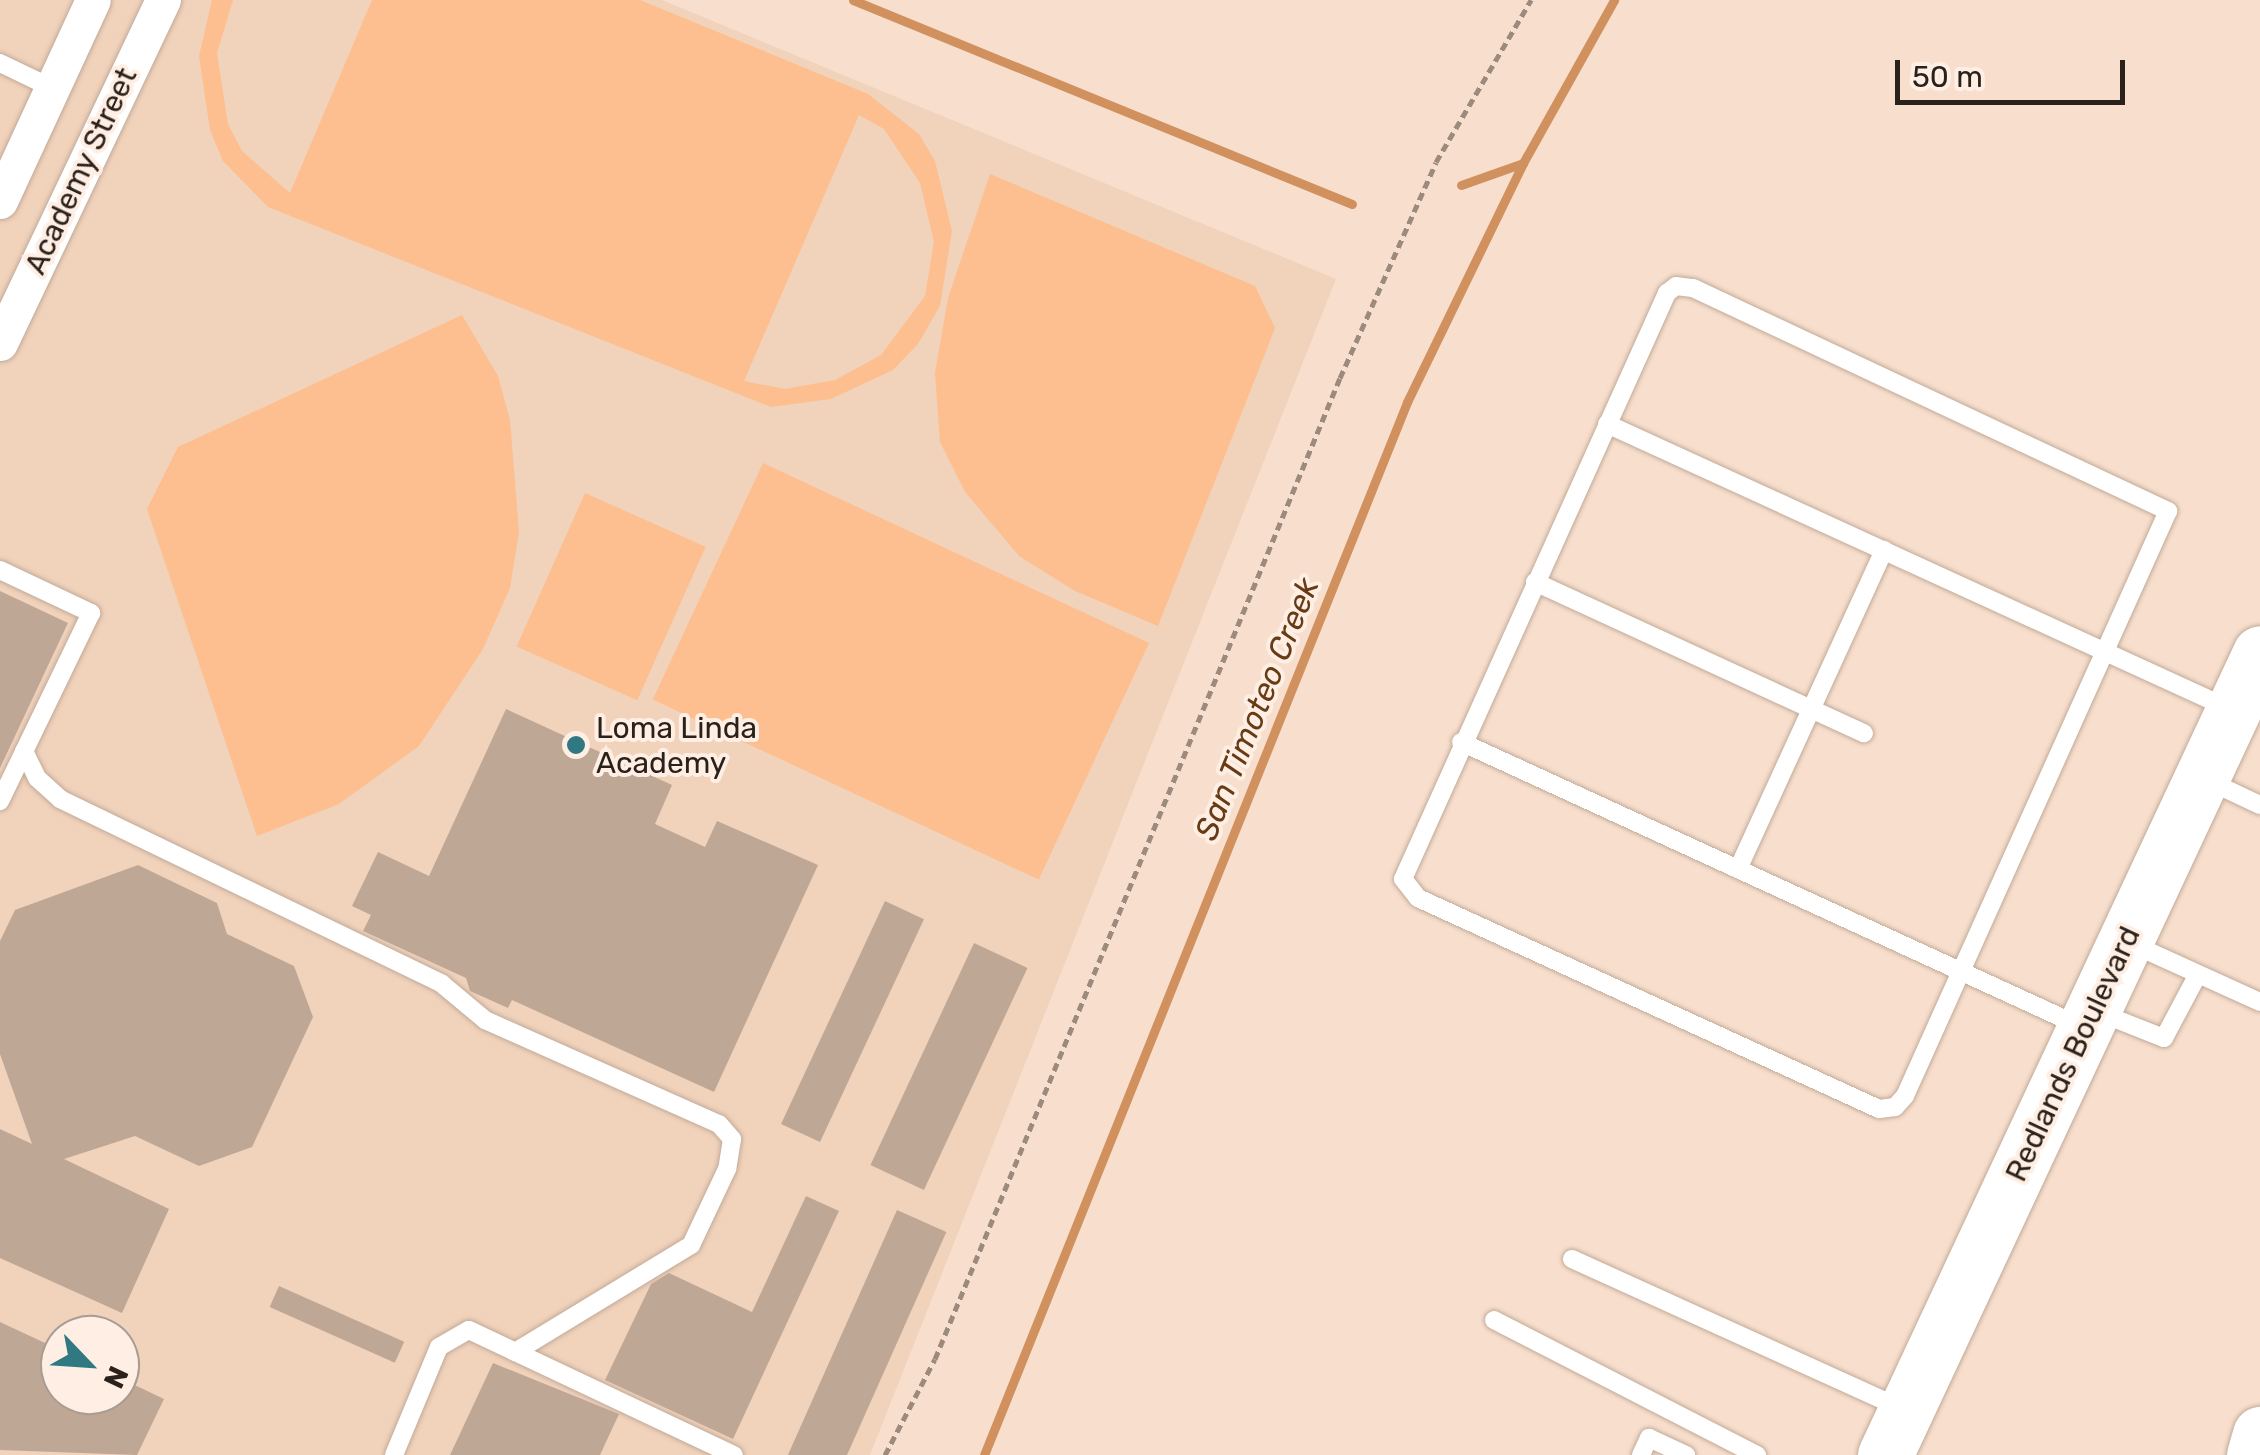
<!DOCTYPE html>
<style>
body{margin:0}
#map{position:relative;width:2260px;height:1455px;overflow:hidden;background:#f8dfcd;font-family:Rubik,sans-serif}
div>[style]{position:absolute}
.built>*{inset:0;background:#f1d2bb}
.green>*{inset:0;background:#fdbf8f;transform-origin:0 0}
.stream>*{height:9px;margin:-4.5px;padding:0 4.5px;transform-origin:4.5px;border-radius:4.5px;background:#d1915f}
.building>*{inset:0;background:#bfa796;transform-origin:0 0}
.path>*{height:5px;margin-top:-2.5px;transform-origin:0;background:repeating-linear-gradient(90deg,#9c8a7d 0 8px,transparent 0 13px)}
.roads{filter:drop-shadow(0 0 2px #c1aa98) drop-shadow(0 0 2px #c1aa98)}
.service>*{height:18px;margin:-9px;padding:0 9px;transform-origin:9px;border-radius:9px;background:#fff}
.minor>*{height:35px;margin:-17.5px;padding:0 17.5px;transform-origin:17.5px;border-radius:17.5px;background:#fff}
.primary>*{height:55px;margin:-27.5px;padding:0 27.5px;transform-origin:27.5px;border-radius:27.5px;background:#fff}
.motorway>*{height:55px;margin:-27.5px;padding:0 27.5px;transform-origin:27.5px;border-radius:27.5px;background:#fff}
.dots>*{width:28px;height:28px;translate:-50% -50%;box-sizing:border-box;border:5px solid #feeee3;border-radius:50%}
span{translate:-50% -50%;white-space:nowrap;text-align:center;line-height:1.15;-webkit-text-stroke:8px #feeee3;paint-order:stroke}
.street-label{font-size:30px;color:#2a211a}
.poi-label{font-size:30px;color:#2a211a}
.left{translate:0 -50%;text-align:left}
.water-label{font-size:32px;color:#663b15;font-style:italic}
.north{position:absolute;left:40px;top:1315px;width:100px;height:100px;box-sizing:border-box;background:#feeee3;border:2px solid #a99c93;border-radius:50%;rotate:115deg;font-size:28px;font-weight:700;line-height:40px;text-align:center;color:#2a211a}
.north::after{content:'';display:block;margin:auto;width:35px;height:45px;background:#307882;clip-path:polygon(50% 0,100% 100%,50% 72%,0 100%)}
.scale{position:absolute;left:1895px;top:60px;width:230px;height:45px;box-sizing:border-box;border:5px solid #2a211a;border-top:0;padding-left:12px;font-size:30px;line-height:35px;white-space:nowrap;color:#2a211a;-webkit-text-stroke:8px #feeee3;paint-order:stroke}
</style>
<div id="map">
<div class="built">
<i style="clip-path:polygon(evenodd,0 0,662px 0,1336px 279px,870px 1455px,0 1455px,0 0,60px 1335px,120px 1335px,120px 1395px,60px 1395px,60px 1335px)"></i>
</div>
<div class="green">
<i style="clip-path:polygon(evenodd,212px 0,233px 0,217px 53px,228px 124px,242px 151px,290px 193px,372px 0,640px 0,868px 94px,919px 134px,935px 161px,952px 231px,940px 306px,918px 344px,893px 370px,831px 399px,771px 407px,268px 207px,223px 161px,210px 130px,199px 56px,212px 0,859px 115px,884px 129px,920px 183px,934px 242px,925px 296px,881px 355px,835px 380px,785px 389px,744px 381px,859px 115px)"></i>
<i style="clip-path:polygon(990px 174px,1255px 286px,1275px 328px,1158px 626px,1075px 591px,1019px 556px,965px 492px,940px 442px,935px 373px,948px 298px)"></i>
<i style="clip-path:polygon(462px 315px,498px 376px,510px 420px,519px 532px,510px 588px,483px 649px,419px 746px,339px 804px,257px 836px,147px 509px,178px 447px)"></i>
<i style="left:763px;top:463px;width:426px;height:261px;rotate:25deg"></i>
<i style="left:585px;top:493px;width:132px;height:168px;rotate:24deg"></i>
</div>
<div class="stream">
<i style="left:853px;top:0;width:539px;rotate:22.24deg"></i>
<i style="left:1461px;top:185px;width:66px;rotate:-19.5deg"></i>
<i style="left:984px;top:1455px;width:1135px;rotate:-68.11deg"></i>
<i style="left:1407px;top:402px;width:266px;rotate:-64.1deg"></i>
<i style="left:1523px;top:163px;width:187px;rotate:-60.8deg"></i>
</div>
<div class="building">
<i style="clip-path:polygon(0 591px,68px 623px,0 768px)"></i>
<i style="clip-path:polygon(506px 709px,672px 785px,655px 824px,705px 847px,717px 821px,818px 865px,714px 1092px,512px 1000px,508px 1008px,470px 991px,466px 978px,363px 931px,371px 915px,352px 906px,378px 852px,429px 876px)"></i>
<i style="clip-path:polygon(138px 865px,217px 903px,227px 934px,294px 966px,313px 1017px,252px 1147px,199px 1166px,135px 1136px,64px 1159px,169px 1209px,122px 1313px,0 1258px,0 1129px,32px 1144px,0 1054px,0 941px,15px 910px)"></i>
<i style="left:885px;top:901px;width:43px;height:246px;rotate:25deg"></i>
<i style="left:974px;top:943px;width:59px;height:245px;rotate:25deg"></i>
<i style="clip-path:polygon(806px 1196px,839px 1211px,733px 1439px,605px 1380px,651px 1284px,669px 1273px,752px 1312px)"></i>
<i style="left:897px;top:1210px;width:54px;height:270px;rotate:24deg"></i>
<i style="left:279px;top:1286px;width:137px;height:23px;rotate:24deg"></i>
<i style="clip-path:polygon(0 1322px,60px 1350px,60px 1395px,120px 1395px,120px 1378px,164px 1399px,137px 1455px,0 1450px)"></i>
<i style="clip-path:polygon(493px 1363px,619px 1414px,600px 1455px,450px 1455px)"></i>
</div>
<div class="path">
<i style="left:885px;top:1455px;width:108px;rotate:-62.5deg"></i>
<i style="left:935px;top:1359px;width:1061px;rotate:-67.57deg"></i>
<i style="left:1340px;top:378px;width:236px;rotate:-66deg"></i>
<i style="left:1436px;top:162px;width:188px;rotate:-59.6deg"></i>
</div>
<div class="roads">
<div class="service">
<i style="left:0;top:63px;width:58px;rotate:25.7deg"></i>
<i style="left:1676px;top:286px;width:17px;rotate:7deg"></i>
<i style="left:1693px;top:288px;width:525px;rotate:25.15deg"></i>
<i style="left:2168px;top:511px;width:641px;rotate:114.21deg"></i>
<i style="left:1905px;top:1096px;width:15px;rotate:132deg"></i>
<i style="left:1895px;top:1107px;width:16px;rotate:173deg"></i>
<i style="left:1879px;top:1109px;width:507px;rotate:-155.41deg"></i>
<i style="left:1418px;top:898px;width:24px;rotate:-128deg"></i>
<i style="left:1403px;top:879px;width:643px;rotate:-65.75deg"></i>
<i style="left:1667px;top:293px;width:11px;rotate:-38deg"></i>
<i style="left:1607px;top:424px;width:683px;rotate:24.58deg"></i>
<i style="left:0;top:570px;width:101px;rotate:25.3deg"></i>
<i style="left:91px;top:613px;width:209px;rotate:115.8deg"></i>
<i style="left:1535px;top:582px;width:362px;rotate:24.7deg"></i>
<i style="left:1461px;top:742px;width:681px;rotate:24.65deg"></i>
<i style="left:24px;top:751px;width:30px;rotate:64deg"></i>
<i style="left:37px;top:778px;width:31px;rotate:42deg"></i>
<i style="left:60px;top:799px;width:424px;rotate:25.8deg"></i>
<i style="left:442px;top:984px;width:56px;rotate:39.9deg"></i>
<i style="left:485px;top:1020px;width:256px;rotate:24deg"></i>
<i style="left:719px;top:1124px;width:20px;rotate:49deg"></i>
<i style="left:732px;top:1139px;width:30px;rotate:99deg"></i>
<i style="left:727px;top:1169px;width:84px;rotate:115.3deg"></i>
<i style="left:691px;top:1245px;width:206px;rotate:148.7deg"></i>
<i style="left:2207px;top:780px;width:59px;rotate:25.3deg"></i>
<i style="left:1738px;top:869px;width:351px;rotate:-65.4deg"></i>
<i style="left:2130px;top:943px;width:143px;rotate:24.4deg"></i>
<i style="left:2098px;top:1012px;width:71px;rotate:21.5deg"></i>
<i style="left:2164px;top:1038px;width:72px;rotate:-62deg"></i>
<i style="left:1572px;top:1259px;width:361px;rotate:24.4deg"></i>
<i style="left:1494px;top:1320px;width:296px;rotate:27.2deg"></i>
<i style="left:394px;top:1455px;width:117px;rotate:-67.4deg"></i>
<i style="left:439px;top:1347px;width:34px;rotate:-30deg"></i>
<i style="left:469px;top:1330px;width:293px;rotate:25.3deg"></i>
<i style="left:1641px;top:1455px;width:19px;rotate:-65deg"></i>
<i style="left:1649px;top:1438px;width:41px;rotate:24.7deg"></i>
</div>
<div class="minor">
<i style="left:0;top:201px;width:221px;rotate:-65.2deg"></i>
<i style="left:0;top:343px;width:380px;rotate:-64.6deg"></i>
</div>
<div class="primary">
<i style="left:1885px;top:1455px;width:885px;rotate:-64.94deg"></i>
</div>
<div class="motorway">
<i style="left:2254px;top:1455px;width:22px;rotate:-74deg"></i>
</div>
</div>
<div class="dots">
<i style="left:576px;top:745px;background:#307882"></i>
</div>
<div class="street-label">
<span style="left:81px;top:171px;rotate:-65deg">Academy Street</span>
<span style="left:2073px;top:1054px;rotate:-65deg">Redlands Boulevard</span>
</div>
<div class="poi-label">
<span class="left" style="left:596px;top:745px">Loma Linda<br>Academy</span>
</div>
<div class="water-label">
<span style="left:1257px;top:709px;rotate:-68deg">San Timoteo Creek</span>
</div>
<div class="north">N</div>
<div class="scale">50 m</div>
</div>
